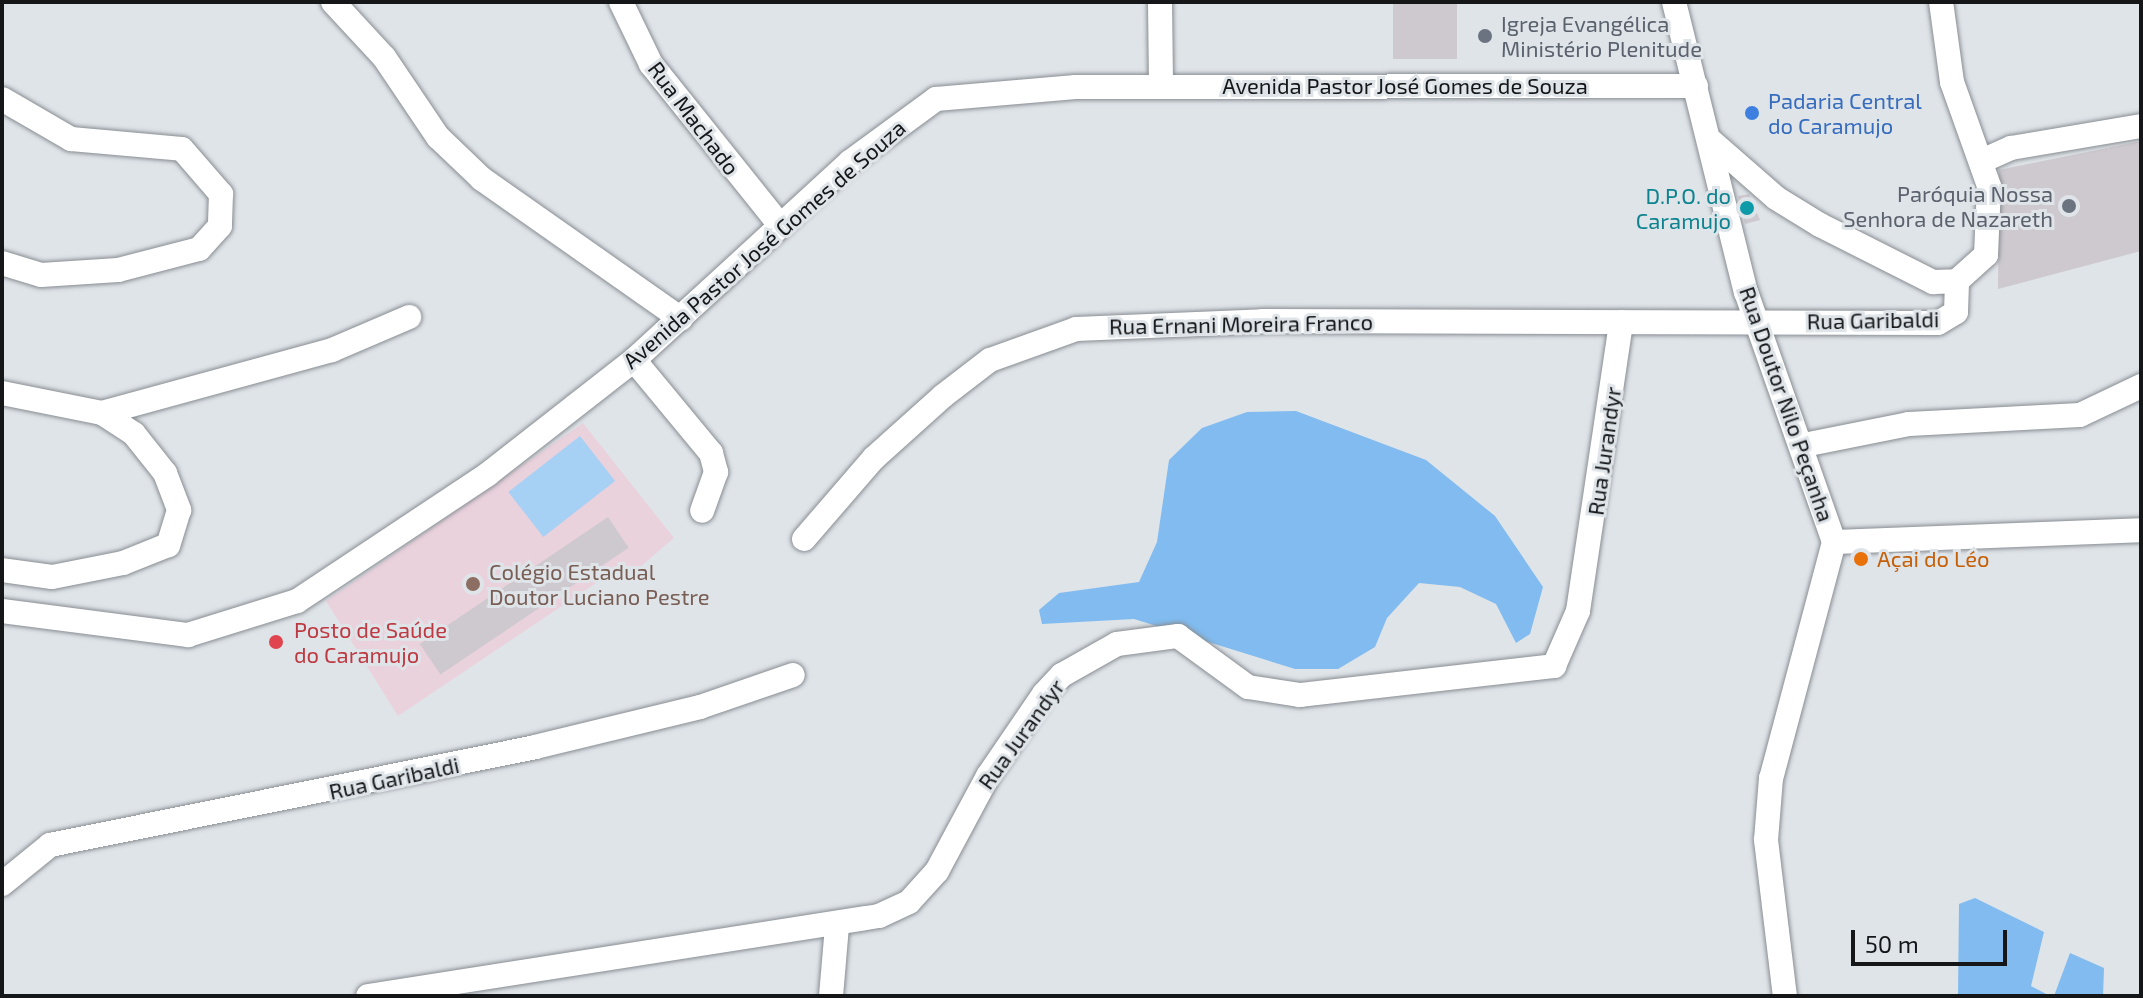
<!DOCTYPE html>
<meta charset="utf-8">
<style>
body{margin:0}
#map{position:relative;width:2143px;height:998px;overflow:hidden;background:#dfe4e9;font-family:"Exo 2",sans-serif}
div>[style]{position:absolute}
.education>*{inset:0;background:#ead2dd}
.green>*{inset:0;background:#a7d0f5;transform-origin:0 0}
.forest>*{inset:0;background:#81bbef}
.building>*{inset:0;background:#cec9cf;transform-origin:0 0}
.roads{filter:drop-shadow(0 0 2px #888d92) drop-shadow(0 0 2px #888d92)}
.minor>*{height:24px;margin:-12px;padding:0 12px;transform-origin:12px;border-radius:12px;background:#fff}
.dots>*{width:22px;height:22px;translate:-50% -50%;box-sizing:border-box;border:4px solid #dfe4e9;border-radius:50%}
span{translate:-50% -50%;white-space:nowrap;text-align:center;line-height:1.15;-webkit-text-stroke:6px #dfe4e9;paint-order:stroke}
.worship-label{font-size:22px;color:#5b616d}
.left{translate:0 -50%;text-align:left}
.right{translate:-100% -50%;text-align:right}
.street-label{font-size:22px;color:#141618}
.shop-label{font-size:22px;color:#366cbe}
.culture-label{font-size:22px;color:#0d838f}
.food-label{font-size:22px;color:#c56008}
.education-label{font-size:22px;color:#785e54}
.health-label{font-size:22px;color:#be3a42}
.frame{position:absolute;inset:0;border:4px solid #141618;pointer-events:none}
.scale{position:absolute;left:1851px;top:930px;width:156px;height:36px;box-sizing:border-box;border:4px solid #141618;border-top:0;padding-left:10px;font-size:24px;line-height:28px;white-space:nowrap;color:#141618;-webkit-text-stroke:6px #dfe4e9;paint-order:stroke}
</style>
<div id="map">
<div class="education">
<i style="clip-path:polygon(583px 423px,674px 538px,640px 567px,623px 565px,398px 716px,326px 601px)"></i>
</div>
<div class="green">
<i style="left:580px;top:436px;width:57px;height:91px;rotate:52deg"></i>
</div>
<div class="forest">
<i style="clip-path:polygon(1296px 411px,1426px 460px,1495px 516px,1543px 587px,1530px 634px,1516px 643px,1496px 604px,1460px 587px,1419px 583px,1387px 618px,1375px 647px,1338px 669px,1295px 669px,1134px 619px,1042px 624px,1039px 610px,1059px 593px,1139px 582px,1157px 542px,1169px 460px,1202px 428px,1247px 412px)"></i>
<i style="clip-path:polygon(1975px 898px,2044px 932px,2031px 986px,2050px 996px,1958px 996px,1959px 904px)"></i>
<i style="clip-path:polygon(2070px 953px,2104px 968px,2103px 996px,2054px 996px)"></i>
</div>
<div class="building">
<i style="left:1393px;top:2px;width:64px;height:57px"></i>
<i style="clip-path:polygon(2141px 141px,2141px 251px,1998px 289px,1999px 170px)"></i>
<i style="clip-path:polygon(1749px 194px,1760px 220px,1745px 224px,1738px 196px)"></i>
<i style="left:608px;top:517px;width:37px;height:227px;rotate:56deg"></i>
</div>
<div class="roads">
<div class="minor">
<i style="left:333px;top:2px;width:75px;rotate:47.2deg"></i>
<i style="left:384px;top:57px;width:97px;rotate:56deg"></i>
<i style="left:438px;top:137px;width:61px;rotate:43.7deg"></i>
<i style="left:482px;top:179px;width:243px;rotate:35.1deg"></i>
<i style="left:621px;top:2px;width:69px;rotate:64.2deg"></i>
<i style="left:651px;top:64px;width:206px;rotate:51.3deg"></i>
<i style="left:1160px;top:2px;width:84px;rotate:89.3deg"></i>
<i style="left:1674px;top:2px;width:299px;rotate:76.1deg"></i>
<i style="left:1746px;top:292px;width:265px;rotate:70.6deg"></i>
<i style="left:1834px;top:542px;width:244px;rotate:104.9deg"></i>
<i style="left:1771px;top:778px;width:62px;rotate:94.6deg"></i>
<i style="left:1766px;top:840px;width:157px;rotate:83.1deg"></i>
<i style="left:2px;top:99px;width:80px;rotate:30.1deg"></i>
<i style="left:71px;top:139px;width:111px;rotate:5.1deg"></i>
<i style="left:182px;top:149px;width:60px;rotate:49.1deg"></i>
<i style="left:221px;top:194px;width:32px;rotate:92deg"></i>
<i style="left:220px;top:226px;width:31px;rotate:132deg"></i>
<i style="left:199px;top:249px;width:84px;rotate:165.5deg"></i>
<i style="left:118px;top:270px;width:77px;rotate:176.3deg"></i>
<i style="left:41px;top:275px;width:41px;rotate:-162.9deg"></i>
<i style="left:1711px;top:141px;width:86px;rotate:41.2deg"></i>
<i style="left:1776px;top:198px;width:52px;rotate:31.5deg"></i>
<i style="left:1820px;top:225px;width:127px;rotate:26.8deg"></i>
<i style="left:1933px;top:282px;width:24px;rotate:-2deg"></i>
<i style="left:1957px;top:281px;width:39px;rotate:-42deg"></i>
<i style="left:1986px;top:255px;width:69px;rotate:-87.5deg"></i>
<i style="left:1989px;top:186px;width:110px;rotate:-109.6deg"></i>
<i style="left:1952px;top:82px;width:81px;rotate:-97.8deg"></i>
<i style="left:1984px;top:160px;width:30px;rotate:-24deg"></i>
<i style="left:2011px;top:148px;width:132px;rotate:-9.6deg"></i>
<i style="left:634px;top:360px;width:121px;rotate:50.4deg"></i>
<i style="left:711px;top:453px;width:20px;rotate:75deg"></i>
<i style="left:716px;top:472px;width:41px;rotate:109.7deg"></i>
<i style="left:2px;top:393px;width:102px;rotate:11.3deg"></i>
<i style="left:102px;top:413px;width:38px;rotate:33deg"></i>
<i style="left:134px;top:434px;width:50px;rotate:51.5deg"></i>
<i style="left:165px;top:473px;width:40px;rotate:69deg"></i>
<i style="left:179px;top:510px;width:37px;rotate:107deg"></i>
<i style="left:168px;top:545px;width:48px;rotate:158.2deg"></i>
<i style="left:123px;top:563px;width:72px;rotate:168.8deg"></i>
<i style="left:52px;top:577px;width:50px;rotate:-172deg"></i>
<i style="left:102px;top:413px;width:238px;rotate:-15.3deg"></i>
<i style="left:332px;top:350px;width:84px;rotate:-23.2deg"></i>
<i style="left:1804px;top:445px;width:107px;rotate:-11.3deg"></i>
<i style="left:1909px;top:424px;width:171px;rotate:-3deg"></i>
<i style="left:2080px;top:415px;width:68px;rotate:-25.4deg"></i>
<i style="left:804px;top:539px;width:107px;rotate:-49.2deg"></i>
<i style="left:874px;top:458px;width:93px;rotate:-41.9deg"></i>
<i style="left:943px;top:396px;width:59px;rotate:-37.5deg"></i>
<i style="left:990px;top:360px;width:91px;rotate:-19.8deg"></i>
<i style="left:1076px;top:329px;width:187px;rotate:-2.4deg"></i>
<i style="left:1263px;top:321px;width:675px;rotate:0.17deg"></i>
<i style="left:1938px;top:323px;width:21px;rotate:-31deg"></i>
<i style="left:1956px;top:312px;width:31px;rotate:-88deg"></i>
<i style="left:1834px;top:542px;width:307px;rotate:-2.2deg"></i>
<i style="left:2px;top:611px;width:188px;rotate:7.4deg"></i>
<i style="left:188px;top:635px;width:114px;rotate:-17.3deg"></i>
<i style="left:297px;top:601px;width:229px;rotate:-33.6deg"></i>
<i style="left:488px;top:474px;width:185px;rotate:-38deg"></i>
<i style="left:634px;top:360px;width:293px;rotate:-42.5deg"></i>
<i style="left:850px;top:162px;width:107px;rotate:-36.2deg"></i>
<i style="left:936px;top:99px;width:140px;rotate:-4.9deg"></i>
<i style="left:1075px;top:87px;width:621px;rotate:-0.09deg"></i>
<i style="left:2px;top:884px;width:62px;rotate:-39.1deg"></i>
<i style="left:50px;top:845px;width:495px;rotate:-11.4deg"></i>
<i style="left:535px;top:747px;width:170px;rotate:-13.6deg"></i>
<i style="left:700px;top:707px;width:98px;rotate:-19deg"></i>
<i style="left:368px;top:996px;width:517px;rotate:-8.9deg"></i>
<i style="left:879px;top:916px;width:33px;rotate:-25deg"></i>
<i style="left:909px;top:902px;width:42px;rotate:-47.9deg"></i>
<i style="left:937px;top:871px;width:108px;rotate:-61.8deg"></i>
<i style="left:988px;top:776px;width:99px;rotate:-55.7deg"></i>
<i style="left:1044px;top:694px;width:26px;rotate:-47deg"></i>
<i style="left:1062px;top:675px;width:63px;rotate:-29.4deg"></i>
<i style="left:1117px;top:644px;width:62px;rotate:-7.5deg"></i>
<i style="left:1178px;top:636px;width:87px;rotate:36.1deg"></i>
<i style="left:1248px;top:687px;width:53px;rotate:8.7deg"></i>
<i style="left:1300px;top:695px;width:256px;rotate:-6.5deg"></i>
<i style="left:1554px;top:666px;width:60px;rotate:-66.4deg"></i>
<i style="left:1578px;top:611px;width:292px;rotate:-81.5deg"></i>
<i style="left:831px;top:996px;width:70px;rotate:-85.1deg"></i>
</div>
</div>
<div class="dots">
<i style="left:1485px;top:36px;background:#6b7280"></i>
<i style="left:1752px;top:113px;background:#3f7fe0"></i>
<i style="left:2069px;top:206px;background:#6b7280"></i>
<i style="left:1747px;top:208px;background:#0f9aa8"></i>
<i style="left:1861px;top:559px;background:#e8710a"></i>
<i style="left:473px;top:584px;background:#8d6e63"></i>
<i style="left:276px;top:642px;background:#e0444e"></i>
</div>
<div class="worship-label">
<span class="left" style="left:1501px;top:36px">Igreja Evangélica<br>Ministério Plenitude</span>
<span class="right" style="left:2053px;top:206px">Paróquia Nossa<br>Senhora de Nazareth</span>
</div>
<div class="street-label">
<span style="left:1405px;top:86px">Avenida Pastor José Gomes de Souza</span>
<span style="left:694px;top:118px;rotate:53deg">Rua Machado</span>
<span style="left:764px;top:244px;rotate:-41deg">Avenida Pastor José Gomes de Souza</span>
<span style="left:1873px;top:320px;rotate:-1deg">Rua Garibaldi</span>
<span style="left:1241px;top:324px;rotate:-1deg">Rua Ernani Moreira Franco</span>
<span style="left:1787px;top:404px;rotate:71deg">Rua Doutor Nilo Peçanha</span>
<span style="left:1604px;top:451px;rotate:-82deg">Rua Jurandyr</span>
<span style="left:1021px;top:734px;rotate:-54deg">Rua Jurandyr</span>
<span style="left:394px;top:778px;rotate:-12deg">Rua Garibaldi</span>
</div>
<div class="shop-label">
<span class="left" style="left:1768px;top:113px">Padaria Central<br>do Caramujo</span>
</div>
<div class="culture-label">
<span class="right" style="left:1731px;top:208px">D.P.O. do<br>Caramujo</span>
</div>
<div class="food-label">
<span class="left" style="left:1877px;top:559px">Açai do Léo</span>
</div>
<div class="education-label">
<span class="left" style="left:489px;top:584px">Colégio Estadual<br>Doutor Luciano Pestre</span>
</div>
<div class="health-label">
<span class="left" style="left:294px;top:642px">Posto de Saúde<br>do Caramujo</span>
</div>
<div class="frame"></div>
<div class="scale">50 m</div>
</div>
